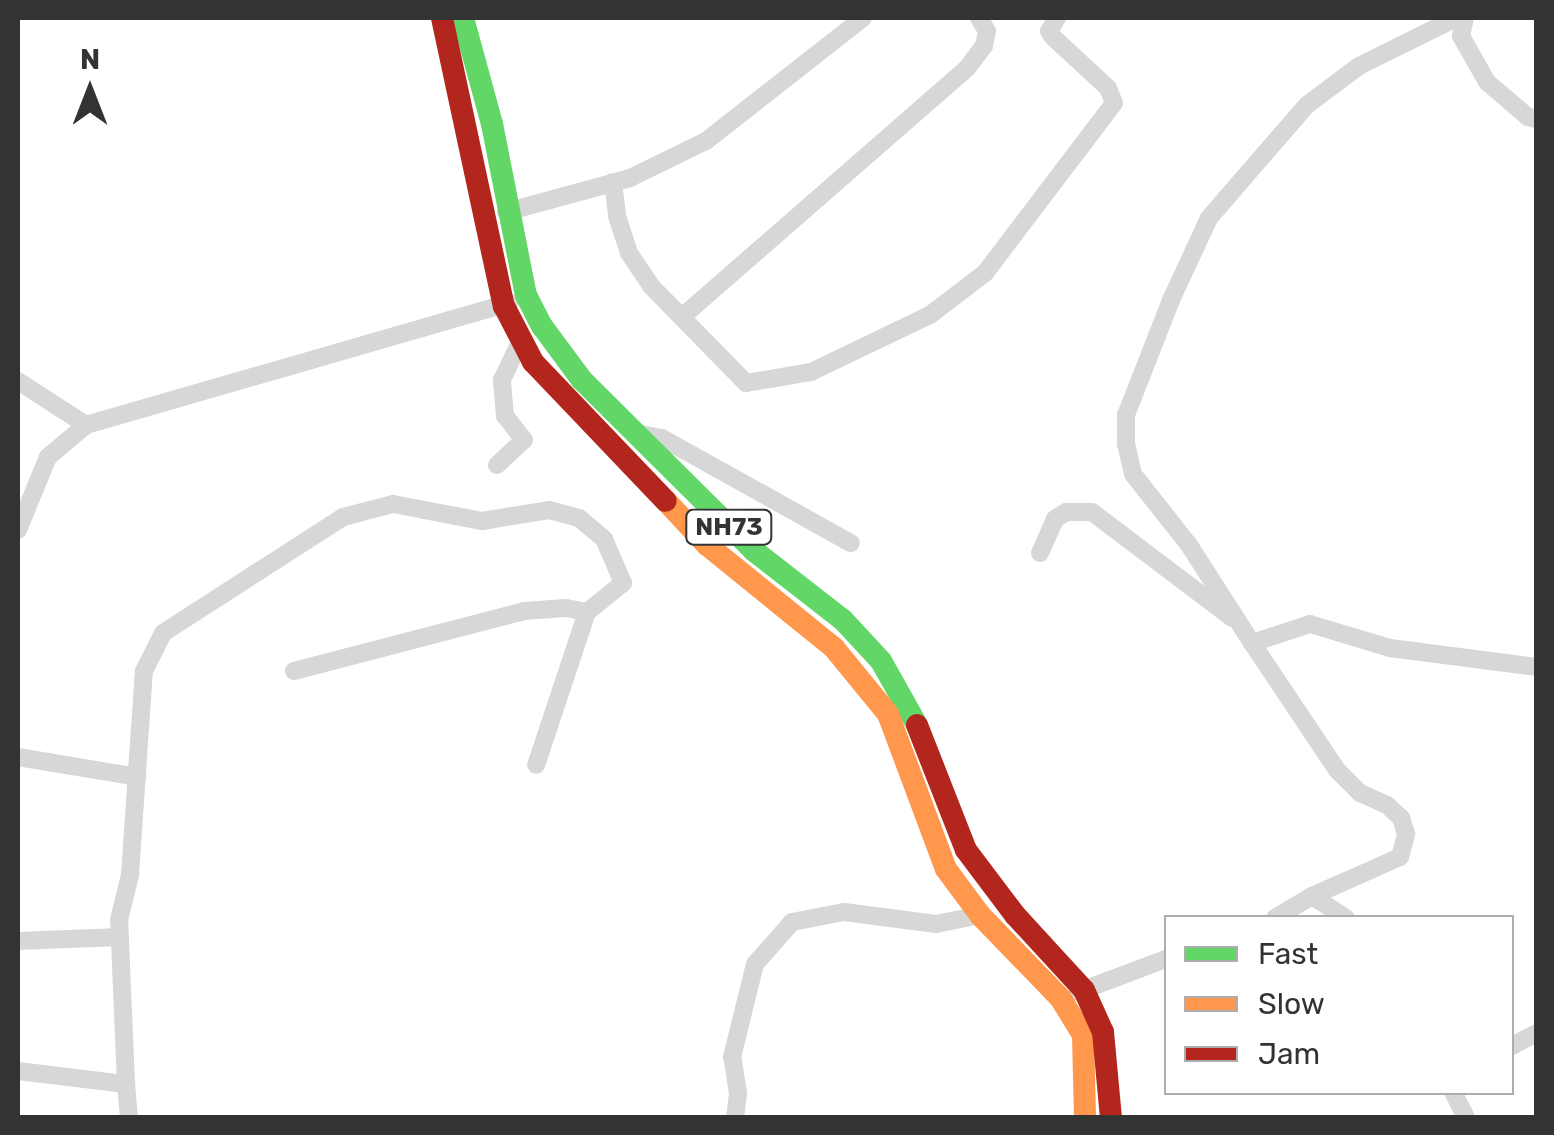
<!DOCTYPE html>
<style>
body{margin:0}
#map{position:relative;width:1554px;height:1135px;overflow:hidden;background:#fff;font-family:Rubik,sans-serif}
div>[style]{position:absolute}
.street>*{height:18px;margin:-9px;padding:0 9px;transform-origin:9px;border-radius:9px;background:#d7d7d7}
.fast>*{height:22px;margin:-11px;padding:0 11px;transform-origin:11px;border-radius:11px;background:#63d668}
.slow>*{height:22px;margin:-11px;padding:0 11px;transform-origin:11px;border-radius:11px;background:#ff974d}
.jam>*{height:22px;margin:-11px;padding:0 11px;transform-origin:11px;border-radius:11px;background:#b3261e}
span{translate:-50% -50%;white-space:nowrap;text-align:center;line-height:1.15;-webkit-text-stroke:10px #fff;paint-order:stroke}
.shield-label span{padding:2px 8px;background:#fff;border:2px solid;border-radius:8px;-webkit-text-stroke-width:0}
.shield-label{font-size:25px;color:#333;font-weight:700}
.frame{position:absolute;inset:0;border:20px solid #333;pointer-events:none}
.legend{position:absolute;left:1164px;top:915px;width:350px;height:180px;box-sizing:border-box;background:#fff;border:2px solid #adadad;margin:0;padding:12px 18px;list-style:none;font-size:30px;color:#333}
.legend li{display:flex;align-items:center;gap:20px;height:50px}
.legend b{width:50px;border:2px solid #adadad}
.north{position:absolute;left:40px;top:40px;width:100px;height:100px;-webkit-text-stroke:8px #fff;paint-order:stroke;rotate:0deg;font-size:28px;font-weight:700;line-height:40px;text-align:center;color:#333}
.north::after{content:'';display:block;margin:auto;width:35px;height:45px;background:#333;clip-path:polygon(50% 0,100% 100%,50% 72%,0 100%)}
</style>
<div id="map">
<div class="street">
<i style="left:1465px;top:18px;width:18px;rotate:103deg"></i>
<i style="left:1461px;top:36px;width:53px;rotate:60.5deg"></i>
<i style="left:1487px;top:82px;width:54px;rotate:40.5deg"></i>
<i style="left:1528px;top:117px;width:8px;rotate:14deg"></i>
<i style="left:613px;top:182px;width:34px;rotate:83deg"></i>
<i style="left:617px;top:216px;width:39px;rotate:72deg"></i>
<i style="left:629px;top:253px;width:40px;rotate:56deg"></i>
<i style="left:651px;top:286px;width:136px;rotate:45.6deg"></i>
<i style="left:746px;top:383px;width:66px;rotate:-9.6deg"></i>
<i style="left:811px;top:372px;width:132px;rotate:-25.6deg"></i>
<i style="left:930px;top:315px;width:69px;rotate:-37.4deg"></i>
<i style="left:985px;top:273px;width:213px;rotate:-52.8deg"></i>
<i style="left:1114px;top:103px;width:16px;rotate:-112deg"></i>
<i style="left:1108px;top:88px;width:75px;rotate:-137.2deg"></i>
<i style="left:1053px;top:37px;width:7px;rotate:-124deg"></i>
<i style="left:1049px;top:31px;width:15px;rotate:-58deg"></i>
<i style="left:506px;top:212px;width:129px;rotate:-15.3deg"></i>
<i style="left:630px;top:178px;width:85px;rotate:-26deg"></i>
<i style="left:706px;top:141px;width:199px;rotate:-38.1deg"></i>
<i style="left:683px;top:316px;width:378px;rotate:-41.1deg"></i>
<i style="left:968px;top:67px;width:26px;rotate:-53deg"></i>
<i style="left:984px;top:46px;width:15px;rotate:-79deg"></i>
<i style="left:987px;top:31px;width:15px;rotate:-122deg"></i>
<i style="left:18px;top:381px;width:81px;rotate:32.9deg"></i>
<i style="left:641px;top:434px;width:21px;rotate:11deg"></i>
<i style="left:662px;top:438px;width:216px;rotate:29.1deg"></i>
<i style="left:497px;top:465px;width:37px;rotate:-43deg"></i>
<i style="left:524px;top:440px;width:31px;rotate:-128deg"></i>
<i style="left:505px;top:416px;width:36px;rotate:-95deg"></i>
<i style="left:502px;top:380px;width:44px;rotate:-64.6deg"></i>
<i style="left:18px;top:530px;width:79px;rotate:-67.7deg"></i>
<i style="left:48px;top:457px;width:50px;rotate:-40.1deg"></i>
<i style="left:86px;top:425px;width:441px;rotate:-16.1deg"></i>
<i style="left:1040px;top:553px;width:37px;rotate:-66deg"></i>
<i style="left:1055px;top:519px;width:13px;rotate:-32deg"></i>
<i style="left:1066px;top:512px;width:26px"></i>
<i style="left:1092px;top:512px;width:176px;rotate:37.1deg"></i>
<i style="left:1252px;top:643px;width:117px;rotate:-122.7deg"></i>
<i style="left:1189px;top:545px;width:90px;rotate:-128.3deg"></i>
<i style="left:1133px;top:474px;width:31px;rotate:-103deg"></i>
<i style="left:1126px;top:444px;width:29px;rotate:-90deg"></i>
<i style="left:1126px;top:415px;width:123px;rotate:-68.6deg"></i>
<i style="left:1171px;top:300px;width:90px;rotate:-65.1deg"></i>
<i style="left:1209px;top:218px;width:150px;rotate:-49.1deg"></i>
<i style="left:1307px;top:105px;width:65px;rotate:-36.9deg"></i>
<i style="left:1359px;top:66px;width:108px;rotate:-26.3deg"></i>
<i style="left:294px;top:671px;width:238px;rotate:-14.6deg"></i>
<i style="left:524px;top:611px;width:42px;rotate:-4.1deg"></i>
<i style="left:566px;top:608px;width:21px;rotate:11deg"></i>
<i style="left:18px;top:757px;width:121px;rotate:9.5deg"></i>
<i style="left:1312px;top:896px;width:96px;rotate:-23.9deg"></i>
<i style="left:1400px;top:857px;width:24px;rotate:-75deg"></i>
<i style="left:1406px;top:834px;width:17px;rotate:-107deg"></i>
<i style="left:1401px;top:818px;width:19px;rotate:-137deg"></i>
<i style="left:1387px;top:805px;width:30px;rotate:-156deg"></i>
<i style="left:1360px;top:793px;width:33px;rotate:-135deg"></i>
<i style="left:1337px;top:770px;width:153px;rotate:-123.8deg"></i>
<i style="left:1252px;top:643px;width:61px;rotate:-18.1deg"></i>
<i style="left:1310px;top:624px;width:84px;rotate:16.7deg"></i>
<i style="left:1390px;top:648px;width:147px;rotate:7.4deg"></i>
<i style="left:1275px;top:918px;width:43px;rotate:-30.7deg"></i>
<i style="left:1312px;top:896px;width:40px;rotate:32.9deg"></i>
<i style="left:18px;top:941px;width:102px;rotate:-2.2deg"></i>
<i style="left:1078px;top:992px;width:94px;rotate:-20.6deg"></i>
<i style="left:1512px;top:1046px;width:27px;rotate:-28deg"></i>
<i style="left:18px;top:1071px;width:109px;rotate:6.9deg"></i>
<i style="left:126px;top:1084px;width:34px;rotate:85deg"></i>
<i style="left:126px;top:1084px;width:164px;rotate:-92.4deg"></i>
<i style="left:119px;top:920px;width:46px;rotate:-76.3deg"></i>
<i style="left:130px;top:875px;width:204px;rotate:-86.1deg"></i>
<i style="left:144px;top:671px;width:42px;rotate:-63.4deg"></i>
<i style="left:163px;top:633px;width:214px;rotate:-32.8deg"></i>
<i style="left:343px;top:517px;width:52px;rotate:-14.6deg"></i>
<i style="left:393px;top:504px;width:91px;rotate:10.8deg"></i>
<i style="left:482px;top:521px;width:68px;rotate:-9.3deg"></i>
<i style="left:549px;top:510px;width:31px;rotate:15deg"></i>
<i style="left:579px;top:518px;width:33px;rotate:40deg"></i>
<i style="left:604px;top:539px;width:48px;rotate:66.6deg"></i>
<i style="left:623px;top:583px;width:46px;rotate:141.1deg"></i>
<i style="left:587px;top:612px;width:161px;rotate:108.4deg"></i>
<i style="left:1453px;top:1092px;width:29px;rotate:63deg"></i>
<i style="left:735px;top:1118px;width:25px;rotate:-83deg"></i>
<i style="left:738px;top:1093px;width:36px;rotate:-99deg"></i>
<i style="left:732px;top:1057px;width:96px;rotate:-76.1deg"></i>
<i style="left:755px;top:964px;width:56px;rotate:-48.6deg"></i>
<i style="left:792px;top:922px;width:53px;rotate:-10.9deg"></i>
<i style="left:844px;top:912px;width:93px;rotate:7.4deg"></i>
<i style="left:936px;top:924px;width:45px;rotate:-11.6deg"></i>
</div>
<div class="fast">
<i style="left:463px;top:18px;width:110px;rotate:74.7deg"></i>
<i style="left:492px;top:124px;width:174px;rotate:78.8deg"></i>
<i style="left:526px;top:295px;width:35px;rotate:63deg"></i>
<i style="left:542px;top:326px;width:67px;rotate:53.5deg"></i>
<i style="left:582px;top:380px;width:241px;rotate:44.8deg"></i>
<i style="left:753px;top:550px;width:114px;rotate:37.9deg"></i>
<i style="left:843px;top:620px;width:56px;rotate:47.2deg"></i>
<i style="left:881px;top:661px;width:73px;rotate:60.6deg"></i>
</div>
<div class="slow">
<i style="left:666px;top:501px;width:60px;rotate:47deg"></i>
<i style="left:707px;top:545px;width:164px;rotate:39deg"></i>
<i style="left:834px;top:648px;width:85px;rotate:50.7deg"></i>
<i style="left:888px;top:714px;width:165px;rotate:69.5deg"></i>
<i style="left:946px;top:869px;width:57px;rotate:53.5deg"></i>
<i style="left:980px;top:915px;width:117px;rotate:46deg"></i>
<i style="left:1061px;top:999px;width:42px;rotate:58.6deg"></i>
<i style="left:1083px;top:1035px;width:83px;rotate:88.6deg"></i>
</div>
<div class="jam">
<i style="left:442px;top:18px;width:295px;rotate:77.9deg"></i>
<i style="left:504px;top:306px;width:63px;rotate:62.6deg"></i>
<i style="left:533px;top:362px;width:192px;rotate:46.3deg"></i>
<i style="left:917px;top:725px;width:134px;rotate:68.6deg"></i>
<i style="left:966px;top:850px;width:81px;rotate:53deg"></i>
<i style="left:1015px;top:915px;width:102px;rotate:47.4deg"></i>
<i style="left:1084px;top:990px;width:46px;rotate:65.7deg"></i>
<i style="left:1103px;top:1032px;width:86px;rotate:84.7deg"></i>
</div>
<div class="shield-label">
<span style="left:729px;top:527px">NH73</span>
</div>
<div class="frame"></div>
<ul class="legend">
<li><b style="height:12px;background:#63d668"></b>Fast</li>
<li><b style="height:12px;background:#ff974d"></b>Slow</li>
<li><b style="height:12px;background:#b3261e"></b>Jam</li>
</ul>
<div class="north">N</div>
</div>
